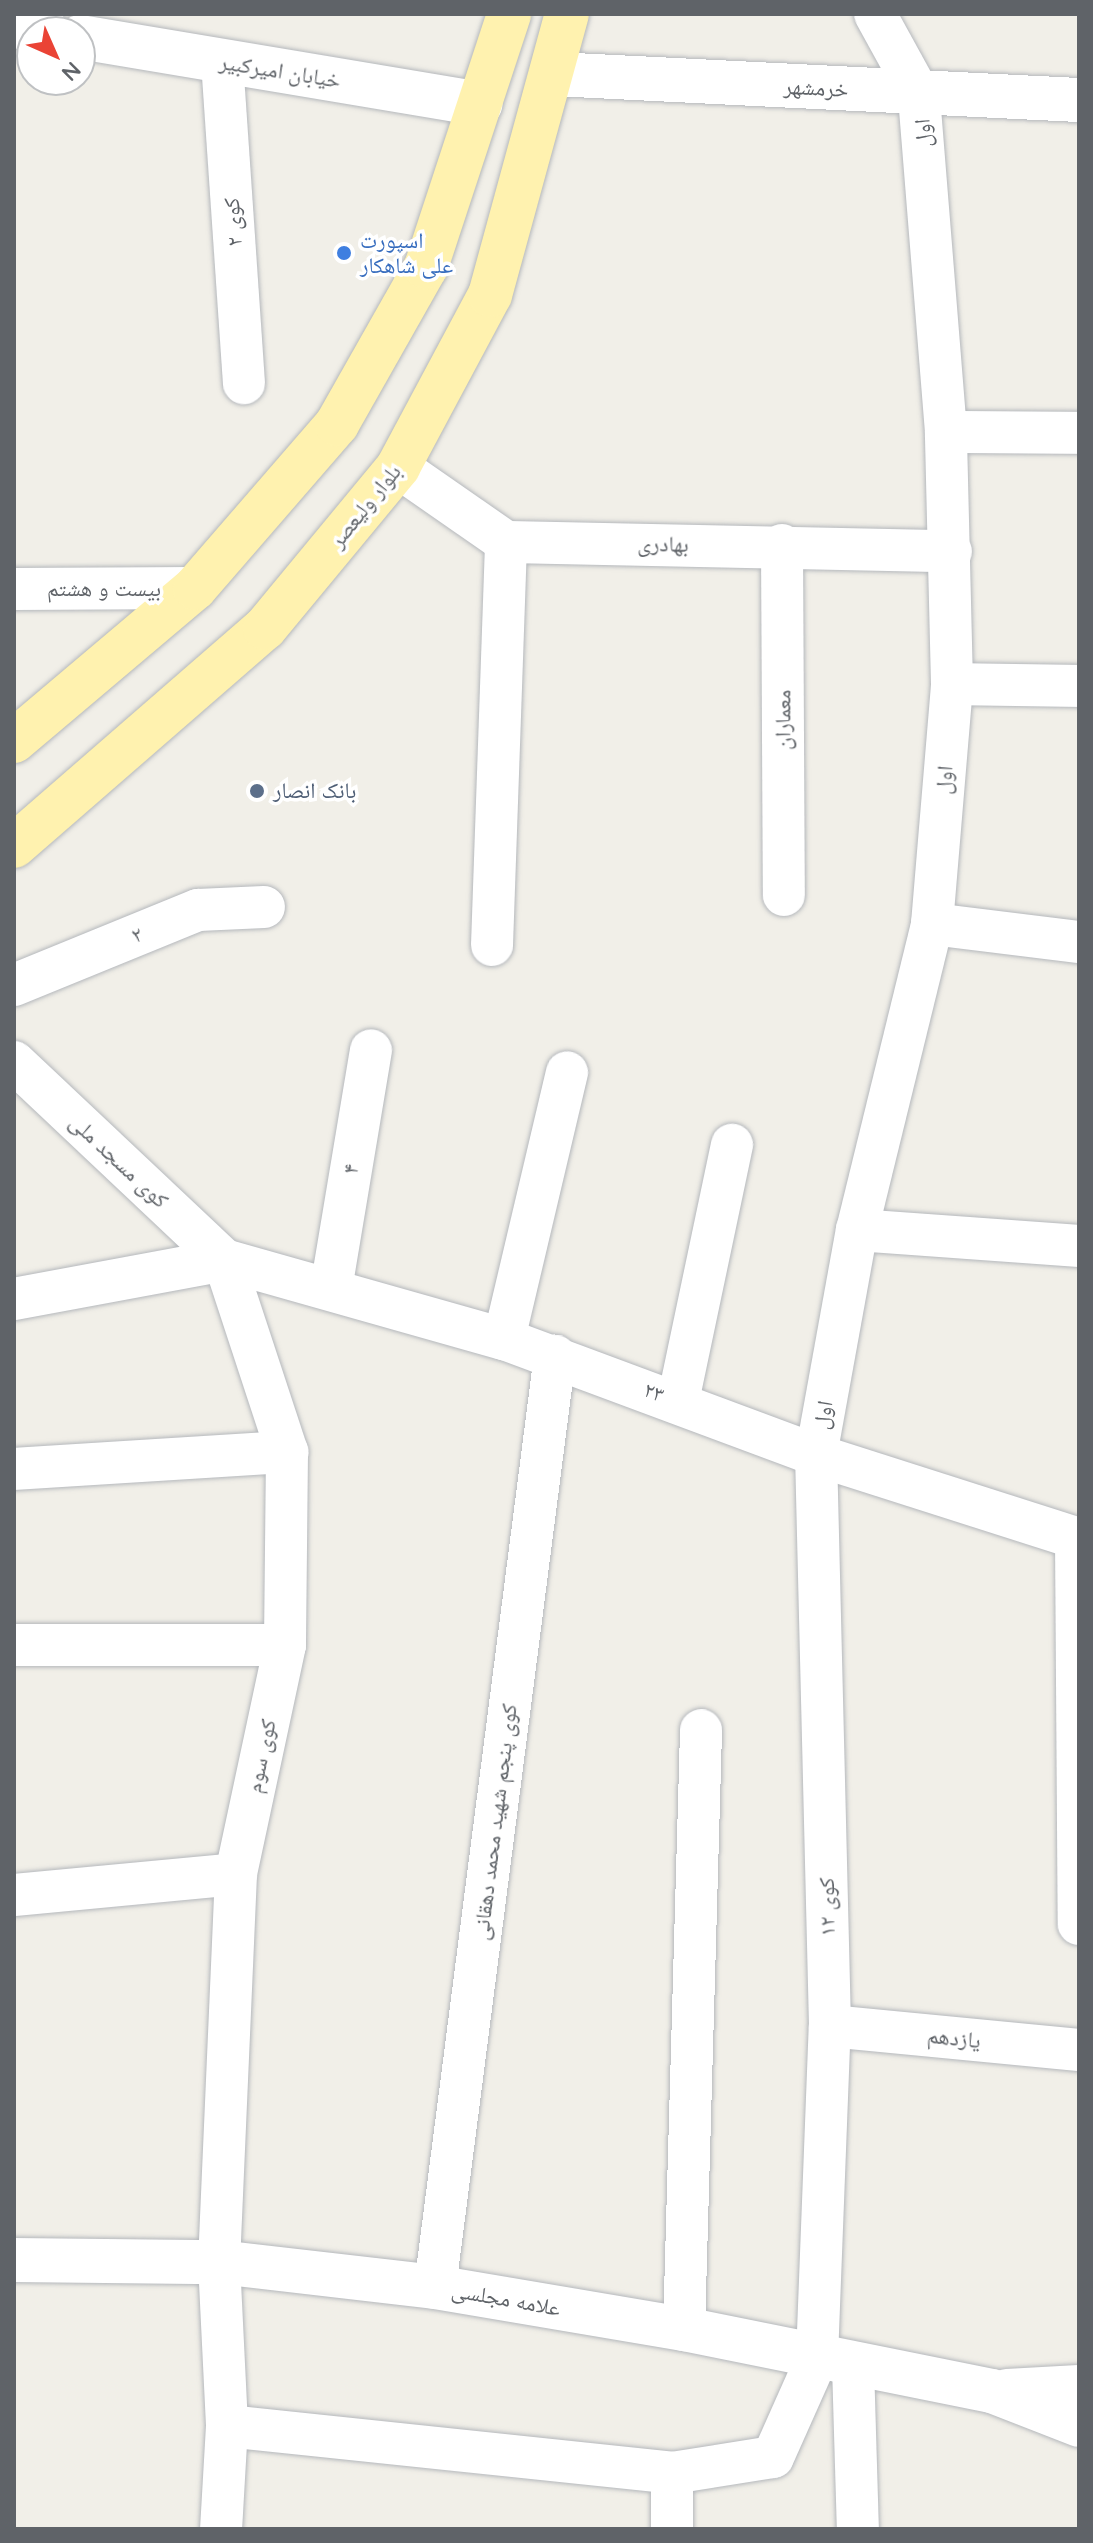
<!DOCTYPE html>
<meta charset="utf-8">
<style>
body{margin:0}
#map{position:relative;width:1093px;height:2543px;overflow:hidden;background:#f1efe8;font-family:Quicksand,"Noto Naskh Arabic",sans-serif}
div>[style]{position:absolute}
.roads{filter:drop-shadow(0 0 2px #b5b8bc) drop-shadow(0 0 2px #b5b8bc)}
.minor>*{height:42px;margin:-21px;padding:0 21px;transform-origin:21px;border-radius:21px;background:#fff}
.tertiary>*{height:44px;margin:-22px;padding:0 22px;transform-origin:22px;border-radius:22px;background:#fff}
.secondary>*{height:44px;margin:-22px;padding:0 22px;transform-origin:22px;border-radius:22px;background:#fff}
.primary>*{height:44px;margin:-22px;padding:0 22px;transform-origin:22px;border-radius:22px;background:#fff2af}
.dots>*{width:22px;height:22px;translate:-50% -50%;box-sizing:border-box;border:4px solid #fff;border-radius:50%}
span{translate:-50% -50%;white-space:nowrap;text-align:center;line-height:1.15;-webkit-text-stroke:7px #fff;paint-order:stroke}
.street-label{font-size:22px;color:#5f6368}
.shop-label{font-size:22px;color:#366cbe}
.left{translate:0 -50%;text-align:left}
.service-label{font-size:22px;color:#4e5e75}
.frame{position:absolute;inset:0;border:16px solid #5f6368;pointer-events:none}
.north{position:absolute;left:16px;top:16px;width:80px;height:80px;box-sizing:border-box;background:#fff;border:2px solid #bfc1c3;border-radius:50%;rotate:135deg;font-size:22px;font-weight:700;line-height:32px;text-align:center;color:#5f6368}
.north::after{content:'';display:block;margin:auto;width:28px;height:36px;background:#ea4335;clip-path:polygon(50% 0,100% 100%,50% 72%,0 100%)}
</style>
<div id="map">
<div class="roads">
<div class="minor">
<i style="left:222px;top:61px;width:323px;rotate:86.1deg"></i>
<i style="left:946px;top:432px;width:133px;rotate:0.4deg"></i>
<i style="left:398px;top:467px;width:131px;rotate:34.8deg"></i>
<i style="left:506px;top:542px;width:445px;rotate:1.2deg"></i>
<i style="left:782px;top:545px;width:350px;rotate:89.7deg"></i>
<i style="left:14px;top:589px;width:181px;rotate:-0.3deg"></i>
<i style="left:952px;top:684px;width:127px;rotate:0.9deg"></i>
<i style="left:932px;top:924px;width:148px;rotate:7deg"></i>
<i style="left:492px;top:945px;width:403px;rotate:-88deg"></i>
<i style="left:14px;top:985px;width:199px;rotate:-22.2deg"></i>
<i style="left:198px;top:910px;width:66px;rotate:-2.6deg"></i>
<i style="left:14px;top:1062px;width:289px;rotate:43.3deg"></i>
<i style="left:224px;top:1260px;width:202px;rotate:71.8deg"></i>
<i style="left:287px;top:1452px;width:193px;rotate:90.6deg"></i>
<i style="left:285px;top:1645px;width:234px;rotate:102.1deg"></i>
<i style="left:236px;top:1874px;width:388px;rotate:92.5deg"></i>
<i style="left:219px;top:2262px;width:164px;rotate:87.2deg"></i>
<i style="left:227px;top:2426px;width:103px;rotate:93.3deg"></i>
<i style="left:857px;top:1230px;width:223px;rotate:4.1deg"></i>
<i style="left:331px;top:1289px;width:242px;rotate:-80.5deg"></i>
<i style="left:14px;top:1299px;width:214px;rotate:-10.5deg"></i>
<i style="left:224px;top:1260px;width:291px;rotate:15.8deg"></i>
<i style="left:504px;top:1339px;width:333px;rotate:20.4deg"></i>
<i style="left:816px;top:1455px;width:276px;rotate:17.7deg"></i>
<i style="left:504px;top:1339px;width:274px;rotate:-76.7deg"></i>
<i style="left:678px;top:1401px;width:262px;rotate:-78.1deg"></i>
<i style="left:14px;top:1469px;width:274px;rotate:-3.6deg"></i>
<i style="left:1076px;top:1538px;width:386px;rotate:89.6deg"></i>
<i style="left:14px;top:1645px;width:271px"></i>
<i style="left:14px;top:1895px;width:223px;rotate:-5.4deg"></i>
<i style="left:830px;top:2026px;width:250px;rotate:5.5deg"></i>
<i style="left:435px;top:2287px;width:939px;rotate:-82.66deg"></i>
<i style="left:684px;top:2329px;width:599px;rotate:-88.37deg"></i>
<i style="left:853px;top:2365px;width:164px;rotate:88.3deg"></i>
<i style="left:227px;top:2426px;width:447px;rotate:6deg"></i>
<i style="left:672px;top:2473px;width:102px;rotate:-9deg"></i>
<i style="left:773px;top:2457px;width:108px;rotate:-66deg"></i>
<i style="left:817px;top:2358px;width:332px;rotate:-87.8deg"></i>
<i style="left:830px;top:2026px;width:571px;rotate:-91.4deg"></i>
<i style="left:816px;top:1455px;width:229px;rotate:-79.7deg"></i>
<i style="left:857px;top:1230px;width:315px;rotate:-76.2deg"></i>
<i style="left:932px;top:924px;width:241px;rotate:-85.2deg"></i>
<i style="left:952px;top:684px;width:252px;rotate:-91.4deg"></i>
<i style="left:946px;top:432px;width:339px;rotate:-94.6deg"></i>
<i style="left:919px;top:94px;width:91px;rotate:-118.8deg"></i>
<i style="left:672px;top:2473px;width:56px;rotate:90deg"></i>
</div>
<div class="tertiary">
<i style="left:14px;top:26px;width:34px;rotate:10deg"></i>
<i style="left:80px;top:37px;width:406px;rotate:9.5deg"></i>
</div>
<div class="secondary">
<i style="left:554px;top:74px;width:526px;rotate:2.84deg"></i>
<i style="left:14px;top:2260px;width:205px;rotate:0.6deg"></i>
<i style="left:219px;top:2262px;width:217px;rotate:6.6deg"></i>
<i style="left:435px;top:2287px;width:253px;rotate:9.6deg"></i>
<i style="left:684px;top:2329px;width:314px;rotate:11.4deg"></i>
<i style="left:992px;top:2391px;width:93px;rotate:21.3deg"></i>
<i style="left:1007px;top:2391px;width:72px;rotate:-3.2deg"></i>
</div>
<div class="primary">
<i style="left:14px;top:741px;width:237px;rotate:-40.2deg"></i>
<i style="left:195px;top:588px;width:217px;rotate:-49.1deg"></i>
<i style="left:337px;top:424px;width:180px;rotate:-60.5deg"></i>
<i style="left:426px;top:267px;width:266px;rotate:-71.8deg"></i>
<i style="left:14px;top:846px;width:332px;rotate:-41deg"></i>
<i style="left:265px;top:628px;width:209px;rotate:-50.4deg"></i>
<i style="left:398px;top:467px;width:195px;rotate:-61.9deg"></i>
<i style="left:490px;top:295px;width:291px;rotate:-74.7deg"></i>
</div>
</div>
<div class="dots">
<i style="left:344px;top:253px;background:#3f7fe0"></i>
<i style="left:257px;top:791px;background:#5c6f8a"></i>
</div>
<div class="street-label">
<span style="left:280px;top:71px;rotate:9deg">خیابان امیرکبیر</span>
<span style="left:816px;top:88px;rotate:3deg">خرمشهر</span>
<span style="left:923px;top:133px;rotate:-94deg">اول</span>
<span style="left:233px;top:222px;rotate:-94deg">کوی ۲</span>
<span style="left:365px;top:506px;rotate:-51deg">بلوار ولیعصر</span>
<span style="left:663px;top:544px;rotate:1deg">بهادری</span>
<span style="left:104px;top:589px">بیست و هشتم</span>
<span style="left:783px;top:720px;rotate:-90deg">معماران</span>
<span style="left:944px;top:780px;rotate:-85deg">اول</span>
<span style="left:137px;top:935px;rotate:-22deg">۲</span>
<span style="left:119px;top:1161px;rotate:43deg">کوی مسجد ملی</span>
<span style="left:351px;top:1169px;rotate:-80deg">۴</span>
<span style="left:654px;top:1392px;rotate:20deg">۲۳</span>
<span style="left:823px;top:1415px;rotate:-80deg">اول</span>
<span style="left:261px;top:1756px;rotate:-78deg">کوی سوم</span>
<span style="left:495px;top:1822px;rotate:-83deg">کوی پنجم شهید محمد دهقانی</span>
<span style="left:827px;top:1907px;rotate:-91deg">کوی ۱۲</span>
<span style="left:954px;top:2038px;rotate:6deg">یازدهم</span>
<span style="left:506px;top:2299px;rotate:10deg">علامه مجلسی</span>
</div>
<div class="shop-label">
<span class="left" style="left:360px;top:253px">اسپورت<br>علی شاهکار</span>
</div>
<div class="service-label">
<span class="left" style="left:273px;top:791px">بانک انصار</span>
</div>
<div class="frame"></div>
<div class="north">N</div>
</div>
